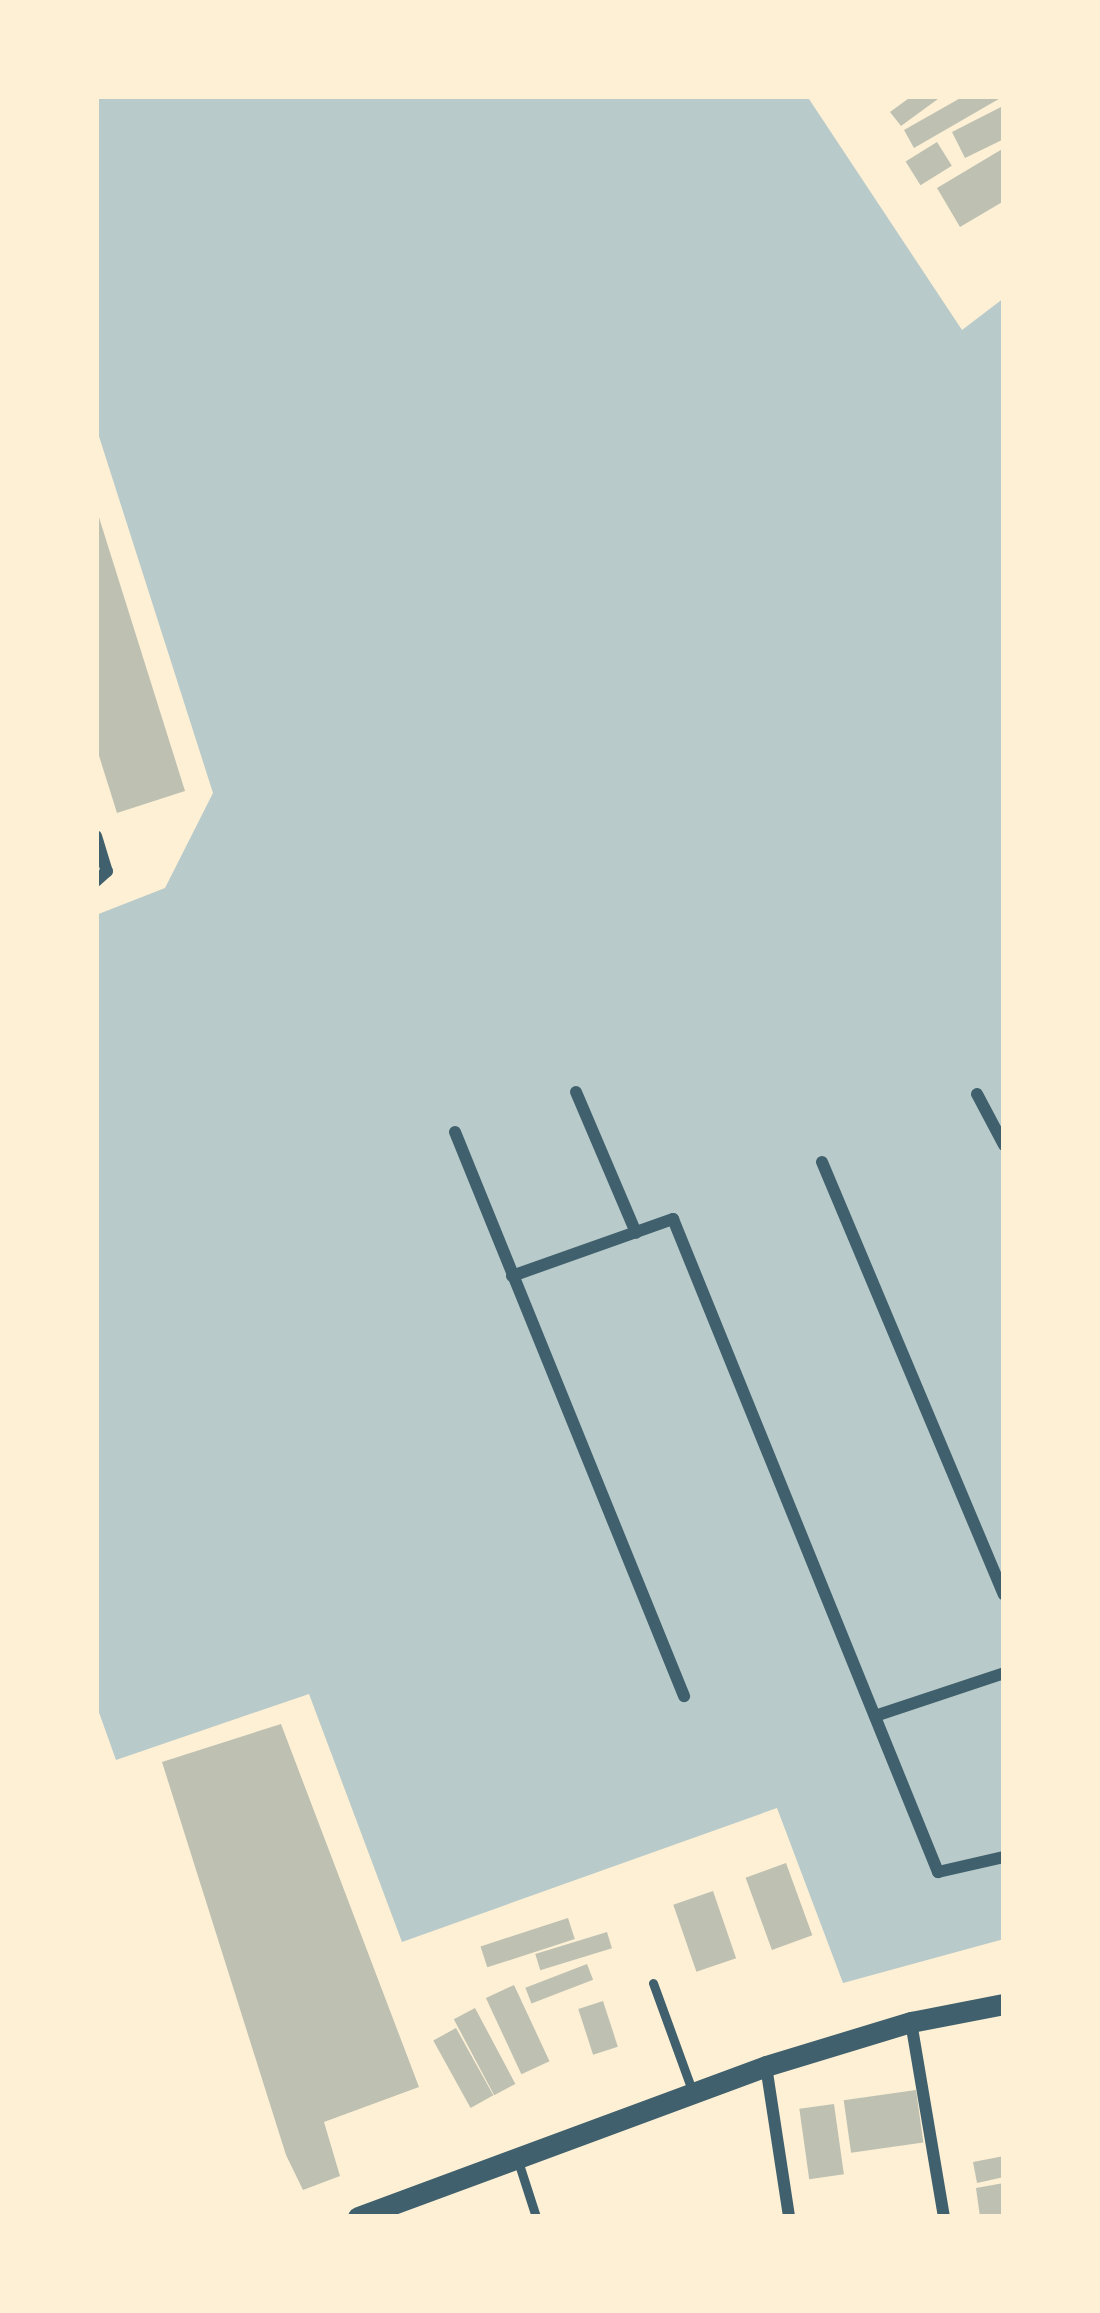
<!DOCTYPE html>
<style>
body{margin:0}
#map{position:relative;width:1100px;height:2313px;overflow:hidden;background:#fdf0d5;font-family:"Space Grotesk",sans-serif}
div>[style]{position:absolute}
.green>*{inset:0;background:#b9caca}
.building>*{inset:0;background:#bec0b2;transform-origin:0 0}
.service>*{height:9px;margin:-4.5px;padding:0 4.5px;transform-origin:4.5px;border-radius:4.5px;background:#3f606c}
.minor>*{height:12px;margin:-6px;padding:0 6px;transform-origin:6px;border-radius:6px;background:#3f606c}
.tertiary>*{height:21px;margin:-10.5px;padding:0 10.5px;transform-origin:10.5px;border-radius:10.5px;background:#3f606c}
span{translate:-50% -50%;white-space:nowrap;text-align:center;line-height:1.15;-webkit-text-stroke:9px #fdf0d5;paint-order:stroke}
.frame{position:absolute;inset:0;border:99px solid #fdf0d5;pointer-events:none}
</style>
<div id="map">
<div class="green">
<i style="clip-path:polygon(96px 96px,807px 96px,962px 330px,1004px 298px,1004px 1939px,843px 1983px,777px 1808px,402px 1942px,309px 1694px,116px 1760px,96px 1704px,96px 915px,165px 888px,213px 793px,96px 427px)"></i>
</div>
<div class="building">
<i style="clip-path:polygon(912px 96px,942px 96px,901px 126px,890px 112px)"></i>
<i style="clip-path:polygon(964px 96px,1004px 96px,914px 148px,904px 130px)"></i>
<i style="clip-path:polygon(1001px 107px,1004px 139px,965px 158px,952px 132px)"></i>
<i style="left:937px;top:142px;width:28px;height:37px;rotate:58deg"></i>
<i style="clip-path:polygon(1004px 148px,1004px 201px,960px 227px,937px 188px)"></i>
<i style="clip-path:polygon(97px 511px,185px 791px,117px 813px,96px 746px)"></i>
<i style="clip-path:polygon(281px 1724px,419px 2087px,324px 2122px,340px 2176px,303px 2190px,286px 2155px,162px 1762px)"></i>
<i style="left:786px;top:1863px;width:77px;height:43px;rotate:70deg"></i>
<i style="left:713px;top:1891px;width:71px;height:42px;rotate:71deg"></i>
<i style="left:568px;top:1918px;width:22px;height:92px;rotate:72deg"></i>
<i style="left:607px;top:1932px;width:17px;height:75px;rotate:73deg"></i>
<i style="left:587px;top:1964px;width:17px;height:66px;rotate:69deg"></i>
<i style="left:514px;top:1985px;width:84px;height:31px;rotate:65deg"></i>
<i style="left:603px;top:2001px;width:48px;height:26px;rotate:72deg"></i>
<i style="left:475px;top:2008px;width:86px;height:24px;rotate:62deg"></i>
<i style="left:456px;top:2028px;width:77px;height:26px;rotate:61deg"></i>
<i style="left:916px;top:2090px;width:53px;height:73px;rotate:82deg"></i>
<i style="left:834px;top:2104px;width:71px;height:35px;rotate:82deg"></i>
<i style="clip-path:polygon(1004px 2156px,1004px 2177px,977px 2183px,973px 2162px)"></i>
<i style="clip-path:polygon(1004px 2183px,1004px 2217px,980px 2217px,976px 2188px)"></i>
</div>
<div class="service">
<i style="left:653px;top:1983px;width:117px;rotate:70deg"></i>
<i style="left:517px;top:2158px;width:62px;rotate:72.1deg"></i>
</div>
<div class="minor">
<i style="left:96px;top:836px;width:37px;rotate:73deg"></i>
<i style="left:107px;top:871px;width:15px;rotate:138deg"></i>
<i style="left:576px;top:1092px;width:153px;rotate:66.9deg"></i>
<i style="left:977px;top:1094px;width:58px;rotate:62.1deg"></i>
<i style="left:455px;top:1132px;width:609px;rotate:67.9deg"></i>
<i style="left:822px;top:1162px;width:469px;rotate:67.2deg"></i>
<i style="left:512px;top:1276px;width:171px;rotate:-19.5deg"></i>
<i style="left:673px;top:1219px;width:705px;rotate:67.91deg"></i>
<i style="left:938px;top:1872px;width:68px;rotate:-12.8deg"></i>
<i style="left:875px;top:1716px;width:136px;rotate:-18.4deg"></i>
<i style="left:911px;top:2022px;width:198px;rotate:80.4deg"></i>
<i style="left:766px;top:2066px;width:153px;rotate:81.3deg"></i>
</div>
<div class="tertiary">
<i style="left:358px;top:2217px;width:435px;rotate:-20.3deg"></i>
<i style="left:766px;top:2066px;width:152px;rotate:-16.9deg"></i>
<i style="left:911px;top:2022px;width:95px;rotate:-11deg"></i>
</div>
<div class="frame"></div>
</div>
